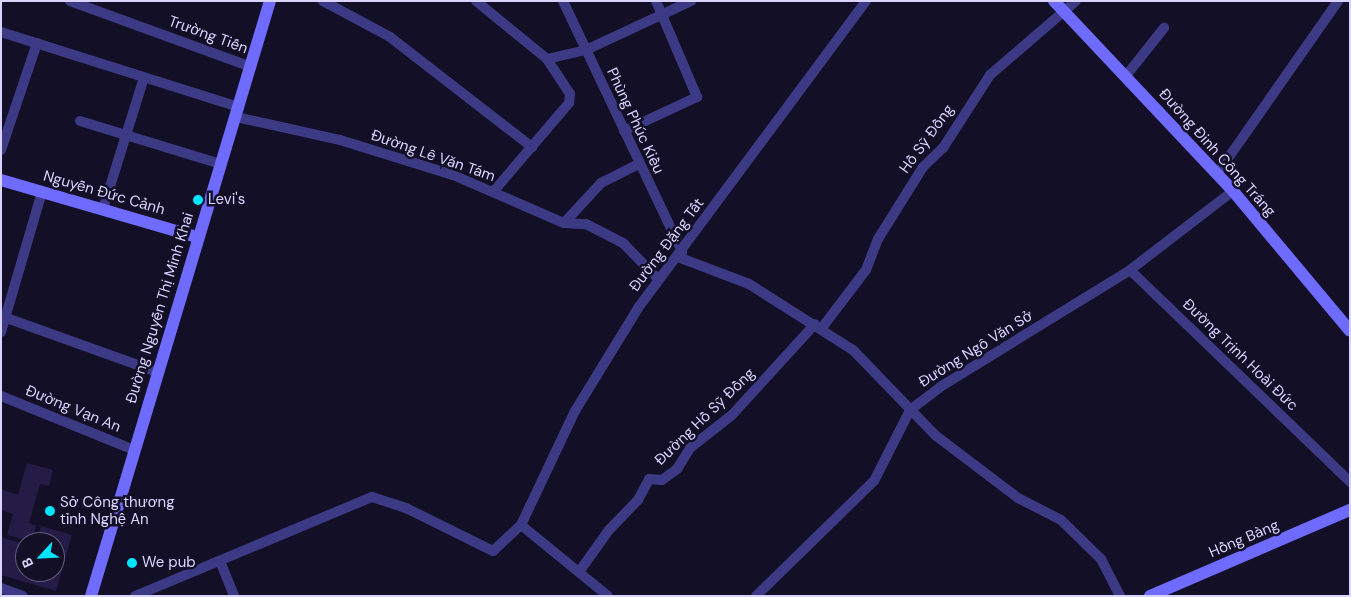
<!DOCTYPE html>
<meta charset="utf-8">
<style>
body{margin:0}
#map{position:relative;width:1351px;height:597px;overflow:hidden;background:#130f26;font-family:"DM Sans",sans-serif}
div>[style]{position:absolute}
.building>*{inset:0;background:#241b47}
.street>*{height:10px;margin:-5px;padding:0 5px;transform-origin:5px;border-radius:5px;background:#3d3a85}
.secondary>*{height:12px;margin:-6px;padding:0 6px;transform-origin:6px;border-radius:6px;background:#6f6bff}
.dots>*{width:14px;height:14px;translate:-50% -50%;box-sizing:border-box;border:2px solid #130f26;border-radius:50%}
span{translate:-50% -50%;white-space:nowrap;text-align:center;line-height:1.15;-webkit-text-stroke:5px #130f26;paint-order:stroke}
.street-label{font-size:15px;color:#d9d4ff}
.poi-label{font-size:15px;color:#d9d4ff}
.left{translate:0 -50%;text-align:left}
.frame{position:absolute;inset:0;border:2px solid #d9d4ff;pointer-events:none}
.north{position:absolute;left:15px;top:532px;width:50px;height:50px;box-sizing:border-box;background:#130f26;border:1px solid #625e7d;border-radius:50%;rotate:245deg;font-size:14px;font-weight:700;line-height:20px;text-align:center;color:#d9d4ff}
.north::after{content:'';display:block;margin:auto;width:18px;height:22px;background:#00e5ff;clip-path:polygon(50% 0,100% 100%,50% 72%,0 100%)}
</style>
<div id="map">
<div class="building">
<i style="clip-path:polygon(27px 463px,53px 470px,49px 486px,40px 484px,29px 523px,36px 525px,32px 542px,7px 535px,13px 514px,1px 510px,1px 489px,18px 495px)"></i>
<i style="clip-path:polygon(41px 526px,72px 535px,56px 591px,1px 575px,1px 537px,25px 544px,25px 572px,55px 572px,55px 542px,36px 542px)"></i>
</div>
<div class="street">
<i style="left:70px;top:1px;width:193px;rotate:20deg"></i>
<i style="left:323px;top:1px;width:76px;rotate:28.2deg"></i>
<i style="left:390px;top:37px;width:180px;rotate:37.8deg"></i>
<i style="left:476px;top:1px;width:92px;rotate:39.2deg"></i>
<i style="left:547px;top:59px;width:42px;rotate:56.7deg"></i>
<i style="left:570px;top:94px;width:9px;rotate:96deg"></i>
<i style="left:569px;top:103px;width:117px;rotate:130.5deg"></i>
<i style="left:563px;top:1px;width:278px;rotate:64.6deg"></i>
<i style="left:1px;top:32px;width:250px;rotate:17.5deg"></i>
<i style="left:547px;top:59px;width:40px;rotate:-13deg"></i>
<i style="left:586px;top:50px;width:116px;rotate:-25deg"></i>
<i style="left:1125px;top:77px;width:63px;rotate:-51.5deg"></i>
<i style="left:236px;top:117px;width:107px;rotate:12.5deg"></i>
<i style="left:340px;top:140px;width:118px;rotate:17.2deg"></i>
<i style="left:453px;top:175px;width:121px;rotate:23.4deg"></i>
<i style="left:564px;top:223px;width:22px;rotate:3deg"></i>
<i style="left:586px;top:224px;width:42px;rotate:27.2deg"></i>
<i style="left:623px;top:243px;width:50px;rotate:45.8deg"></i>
<i style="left:80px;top:121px;width:147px;rotate:17deg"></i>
<i style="left:624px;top:131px;width:81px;rotate:-25deg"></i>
<i style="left:697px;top:97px;width:104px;rotate:-113.1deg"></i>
<i style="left:1px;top:150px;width:113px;rotate:-71.4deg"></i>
<i style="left:1217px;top:174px;width:211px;rotate:-55deg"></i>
<i style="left:103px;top:209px;width:138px;rotate:-72.7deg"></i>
<i style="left:564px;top:223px;width:54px;rotate:-47.2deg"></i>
<i style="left:601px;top:183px;width:40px;rotate:-26.6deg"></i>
<i style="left:678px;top:257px;width:76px;rotate:20.8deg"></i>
<i style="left:749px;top:284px;width:123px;rotate:32.4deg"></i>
<i style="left:853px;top:350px;width:118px;rotate:46deg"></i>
<i style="left:935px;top:435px;width:104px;rotate:37.2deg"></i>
<i style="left:1018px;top:498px;width:48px;rotate:27.1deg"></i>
<i style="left:1061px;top:520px;width:56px;rotate:44.3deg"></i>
<i style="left:1101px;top:559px;width:42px;rotate:62.8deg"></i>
<i style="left:1130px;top:270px;width:306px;rotate:43.9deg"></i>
<i style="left:1px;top:316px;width:166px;rotate:19.7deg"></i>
<i style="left:821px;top:329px;width:74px;rotate:-52.7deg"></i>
<i style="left:866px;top:270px;width:33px;rotate:-69deg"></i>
<i style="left:878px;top:239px;width:85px;rotate:-58deg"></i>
<i style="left:923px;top:167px;width:28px;rotate:-44deg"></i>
<i style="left:943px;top:148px;width:87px;rotate:-57.2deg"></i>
<i style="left:990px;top:75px;width:113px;rotate:-40.7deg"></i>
<i style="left:1px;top:332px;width:146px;rotate:-73.7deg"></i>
<i style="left:1px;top:396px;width:144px;rotate:22.1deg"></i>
<i style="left:521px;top:525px;width:126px;rotate:-64.7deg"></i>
<i style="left:575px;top:411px;width:121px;rotate:-58.5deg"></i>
<i style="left:638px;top:308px;width:382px;rotate:-53.4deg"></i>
<i style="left:220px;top:561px;width:38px;rotate:68deg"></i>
<i style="left:579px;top:572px;width:52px;rotate:-54.5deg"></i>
<i style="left:609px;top:530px;width:42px;rotate:-46deg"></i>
<i style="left:638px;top:500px;width:24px;rotate:-62deg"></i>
<i style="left:649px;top:479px;width:13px;rotate:4deg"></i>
<i style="left:662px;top:480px;width:19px;rotate:-36deg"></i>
<i style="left:677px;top:469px;width:25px;rotate:-58deg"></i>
<i style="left:690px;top:448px;width:53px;rotate:-38.2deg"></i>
<i style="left:732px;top:415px;width:123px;rotate:-47.6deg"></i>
<i style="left:1px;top:588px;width:23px;rotate:20deg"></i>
<i style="left:135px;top:596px;width:257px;rotate:-22.7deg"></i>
<i style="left:372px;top:497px;width:36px;rotate:18deg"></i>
<i style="left:406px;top:508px;width:97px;rotate:26.3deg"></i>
<i style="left:493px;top:551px;width:38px;rotate:-43deg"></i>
<i style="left:521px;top:525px;width:112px;rotate:39.2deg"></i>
<i style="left:756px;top:596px;width:165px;rotate:-44.3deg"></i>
<i style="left:874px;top:481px;width:80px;rotate:-63.1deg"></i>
<i style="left:910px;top:410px;width:38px;rotate:-37deg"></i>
<i style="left:940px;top:387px;width:223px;rotate:-31.6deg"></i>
<i style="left:1130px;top:270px;width:130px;rotate:-37.5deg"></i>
</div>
<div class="secondary">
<i style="left:1054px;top:1px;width:261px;rotate:46.7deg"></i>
<i style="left:1233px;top:191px;width:182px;rotate:50.1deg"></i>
<i style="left:1px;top:180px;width:204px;rotate:16.2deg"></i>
<i style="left:91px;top:596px;width:621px;rotate:-73.26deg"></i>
<i style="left:1150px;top:596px;width:218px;rotate:-23.3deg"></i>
</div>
<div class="dots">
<i style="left:198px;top:200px;background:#00e5ff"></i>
<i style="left:50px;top:511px;background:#00e5ff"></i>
<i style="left:132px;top:563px;background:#00e5ff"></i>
</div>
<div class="street-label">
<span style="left:208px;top:35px;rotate:20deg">Trường Tiến</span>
<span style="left:635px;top:121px;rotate:65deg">Phùng Phúc Kiều</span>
<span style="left:927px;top:139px;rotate:-54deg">Hồ Sỹ Đồng</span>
<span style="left:1217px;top:153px;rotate:48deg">Đường Đinh Công Tráng</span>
<span style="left:433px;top:156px;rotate:19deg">Đường Lê Văn Tám</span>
<span style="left:104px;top:193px;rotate:16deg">Nguyễn Đức Cảnh</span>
<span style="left:667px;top:245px;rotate:-53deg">Đường Đặng Tất</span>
<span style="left:160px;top:308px;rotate:-73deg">Đường Nguyễn Thị Minh Khai</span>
<span style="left:976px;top:349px;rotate:-32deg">Đường Ngô Văn Sở</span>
<span style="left:1240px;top:355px;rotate:44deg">Đường Trịnh Hoài Đức</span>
<span style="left:73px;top:409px;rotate:22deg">Đường Vạn An</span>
<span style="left:705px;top:417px;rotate:-44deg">Đường Hồ Sỹ Đồng</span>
<span style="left:1244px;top:539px;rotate:-23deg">Hồng Bàng</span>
</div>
<div class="poi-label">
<span class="left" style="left:208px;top:200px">Levi's</span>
<span class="left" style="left:60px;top:511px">Sở Công thương<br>tỉnh Nghệ An</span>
<span class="left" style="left:142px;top:563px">We pub</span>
</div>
<div class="frame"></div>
<div class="north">B</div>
</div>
